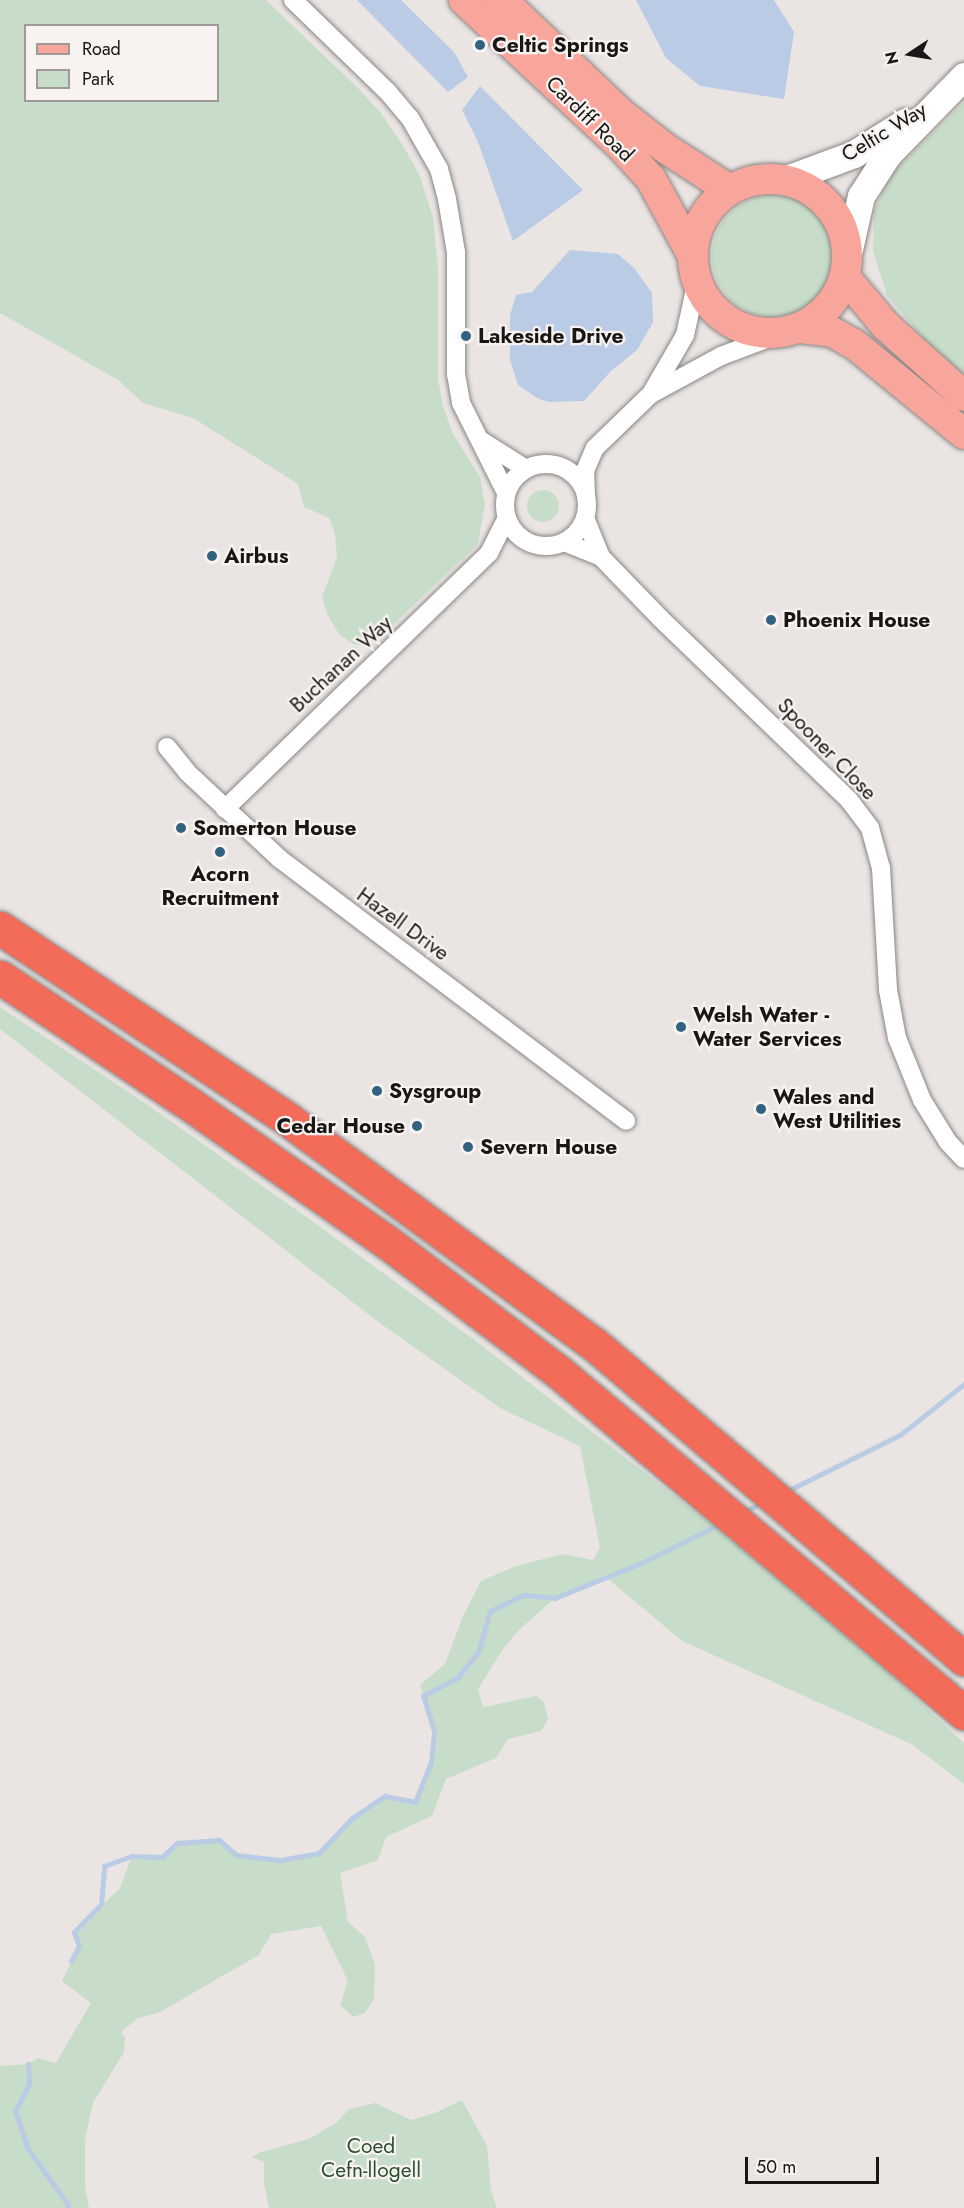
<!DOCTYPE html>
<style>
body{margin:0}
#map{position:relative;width:964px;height:2208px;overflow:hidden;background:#eae5e3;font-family:Jost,sans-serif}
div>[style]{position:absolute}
.green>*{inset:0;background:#c7ddc9}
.round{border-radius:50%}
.water>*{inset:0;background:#b9cbe5}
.stream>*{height:5px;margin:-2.5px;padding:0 2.5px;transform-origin:2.5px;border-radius:2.5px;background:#b9cbe5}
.roads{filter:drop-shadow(0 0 2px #8b8684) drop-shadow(0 0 2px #8b8684)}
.street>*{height:18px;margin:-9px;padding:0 9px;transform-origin:9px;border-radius:9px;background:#fff}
.street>.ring{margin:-9px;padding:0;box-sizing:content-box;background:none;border:18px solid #fff;border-radius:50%}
.secondary>*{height:27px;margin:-13.5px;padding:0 13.5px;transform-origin:13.5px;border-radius:13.5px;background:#fff}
.primary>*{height:30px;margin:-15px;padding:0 15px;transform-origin:15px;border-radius:15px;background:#f8a69b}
.primary>.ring{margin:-15px;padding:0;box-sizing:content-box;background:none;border:30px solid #f8a69b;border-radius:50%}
.highway>*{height:33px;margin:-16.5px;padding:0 16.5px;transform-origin:16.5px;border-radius:16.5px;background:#f36b59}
.dots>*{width:16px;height:16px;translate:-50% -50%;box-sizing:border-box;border:3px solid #f8f2f0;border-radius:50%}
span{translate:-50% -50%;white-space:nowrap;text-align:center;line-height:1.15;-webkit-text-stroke:4.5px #f8f2f0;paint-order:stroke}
.poi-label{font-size:21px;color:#191716;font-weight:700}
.left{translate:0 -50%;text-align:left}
.right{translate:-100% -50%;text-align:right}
.street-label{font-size:21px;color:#191716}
.park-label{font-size:21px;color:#2a5230}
.legend{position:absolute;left:24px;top:24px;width:195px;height:78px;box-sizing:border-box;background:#f8f2f0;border:2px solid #9f9a99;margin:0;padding:8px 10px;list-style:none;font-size:18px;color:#191716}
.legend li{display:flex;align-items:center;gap:12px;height:30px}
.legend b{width:30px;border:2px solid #9f9a99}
.north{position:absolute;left:880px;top:24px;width:60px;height:60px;-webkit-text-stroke:4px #f8f2f0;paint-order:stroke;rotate:258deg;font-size:16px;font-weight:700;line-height:24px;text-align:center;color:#191716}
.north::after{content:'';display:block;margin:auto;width:21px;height:27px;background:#191716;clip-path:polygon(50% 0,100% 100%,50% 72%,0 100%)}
.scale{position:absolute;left:745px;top:2157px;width:134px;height:27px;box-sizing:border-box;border:3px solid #191716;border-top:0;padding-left:8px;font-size:18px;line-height:21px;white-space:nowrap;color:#191716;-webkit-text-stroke:4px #f8f2f0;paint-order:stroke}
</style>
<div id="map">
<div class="green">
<i style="clip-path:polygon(evenodd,0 0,266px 0,358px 88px,381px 113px,402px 144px,419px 174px,433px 217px,438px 270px,438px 378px,442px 402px,452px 432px,480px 477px,485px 504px,478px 544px,377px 640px,364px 645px,353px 644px,339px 634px,327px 614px,322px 597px,337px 557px,335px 534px,329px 518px,304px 507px,298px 484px,193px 418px,143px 403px,118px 380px,0 313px,0 0,26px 26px,218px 26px,218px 100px,26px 100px,26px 26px)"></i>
<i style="clip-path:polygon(964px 102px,964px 375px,929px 344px,887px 296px,873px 251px,874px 211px,892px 173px)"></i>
<i class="round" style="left:712px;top:195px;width:122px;height:122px"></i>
<i class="round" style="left:527px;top:490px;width:32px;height:32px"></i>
<i style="clip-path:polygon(0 1007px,142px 1101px,308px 1218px,476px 1341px,735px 1543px,890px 1674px,964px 1743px,964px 1784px,913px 1745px,682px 1641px,607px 1578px,555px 1598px,520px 1629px,503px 1649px,478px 1689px,483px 1707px,536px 1696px,544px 1702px,548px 1719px,541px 1731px,508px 1739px,496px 1758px,446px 1779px,432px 1816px,386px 1837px,378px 1860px,340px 1873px,348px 1922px,365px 1937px,375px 1964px,374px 1999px,365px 2013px,353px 2017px,340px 2005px,348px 1981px,321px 1926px,271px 1934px,259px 1955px,158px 2013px,138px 2018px,121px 2032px,125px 2038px,124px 2052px,93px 2103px,85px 2140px,85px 2186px,89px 2208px,0 2208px,0 2066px,28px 2064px,38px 2058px,56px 2063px,91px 2003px,62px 1981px,79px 1946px,74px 1932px,120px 1888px,132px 1856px,162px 1857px,177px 1843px,219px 1840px,236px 1855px,280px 1860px,319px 1853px,352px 1818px,385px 1796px,415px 1802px,431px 1762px,434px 1731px,420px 1685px,445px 1664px,463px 1616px,481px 1581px,516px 1566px,563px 1554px,593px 1560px,600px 1548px,580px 1446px,500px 1408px,377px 1321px,0 1029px)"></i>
<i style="clip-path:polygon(462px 2100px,487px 2146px,491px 2191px,497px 2208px,269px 2208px,264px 2184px,264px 2162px,252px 2157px,261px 2152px,309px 2139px,337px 2122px,349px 2109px,375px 2103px,411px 2120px,435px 2113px)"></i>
</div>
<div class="water">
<i style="clip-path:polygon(357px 0,401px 0,454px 52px,468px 77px,448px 92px)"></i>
<i style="clip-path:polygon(636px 0,774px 0,794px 32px,784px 99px,700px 86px,666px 58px)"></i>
<i style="clip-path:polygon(480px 86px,583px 190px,513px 241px,478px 142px,462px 110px)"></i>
<i style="clip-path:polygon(570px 250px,618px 254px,635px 269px,652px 293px,653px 322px,637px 350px,611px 371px,584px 401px,549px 402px,537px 398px,518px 385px,510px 360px,510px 315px,516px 295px,532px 292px)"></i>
</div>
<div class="stream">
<i style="left:785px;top:1492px;width:128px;rotate:-26.4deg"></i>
<i style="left:900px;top:1435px;width:82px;rotate:-38.6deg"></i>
<i style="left:742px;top:1513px;width:24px;rotate:-28deg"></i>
<i style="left:71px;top:1961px;width:17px;rotate:-62deg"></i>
<i style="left:79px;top:1946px;width:15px;rotate:-110deg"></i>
<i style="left:74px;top:1932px;width:39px;rotate:-46deg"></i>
<i style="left:101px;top:1904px;width:38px;rotate:-85deg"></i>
<i style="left:104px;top:1866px;width:30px;rotate:-20deg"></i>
<i style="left:132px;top:1856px;width:30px;rotate:2deg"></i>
<i style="left:162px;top:1857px;width:21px;rotate:-43deg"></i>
<i style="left:177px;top:1843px;width:42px;rotate:-4.1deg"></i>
<i style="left:219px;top:1840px;width:23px;rotate:41deg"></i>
<i style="left:236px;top:1855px;width:44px;rotate:6.5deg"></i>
<i style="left:280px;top:1860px;width:40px;rotate:-10deg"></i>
<i style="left:319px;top:1853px;width:48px;rotate:-46.7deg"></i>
<i style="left:352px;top:1818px;width:40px;rotate:-34deg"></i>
<i style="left:385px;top:1796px;width:31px;rotate:11deg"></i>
<i style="left:415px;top:1802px;width:43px;rotate:-68.2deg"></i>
<i style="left:431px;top:1762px;width:31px;rotate:-84deg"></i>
<i style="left:434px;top:1731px;width:37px;rotate:-107deg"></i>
<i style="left:423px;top:1696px;width:38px;rotate:-28deg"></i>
<i style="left:457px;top:1678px;width:33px;rotate:-51deg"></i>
<i style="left:478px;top:1652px;width:43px;rotate:-73.7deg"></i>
<i style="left:490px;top:1611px;width:37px;rotate:-26deg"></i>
<i style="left:523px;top:1595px;width:32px;rotate:5deg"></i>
<i style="left:555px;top:1598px;width:93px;rotate:-22.1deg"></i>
<i style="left:641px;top:1563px;width:88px;rotate:-26.3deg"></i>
<i style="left:28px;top:2064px;width:20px;rotate:87deg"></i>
<i style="left:29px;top:2084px;width:30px;rotate:117deg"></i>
<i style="left:15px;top:2111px;width:40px;rotate:71.1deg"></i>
<i style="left:28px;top:2149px;width:67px;rotate:54.2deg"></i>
<i style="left:67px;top:2203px;width:5px;rotate:79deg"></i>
</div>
<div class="roads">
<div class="street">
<i style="left:293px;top:0;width:131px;rotate:44.1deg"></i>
<i style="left:387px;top:91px;width:35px;rotate:50deg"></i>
<i style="left:410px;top:118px;width:59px;rotate:60.4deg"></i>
<i style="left:439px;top:169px;width:31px;rotate:75deg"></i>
<i style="left:447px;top:199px;width:54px;rotate:80.4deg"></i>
<i style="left:456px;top:252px;width:122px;rotate:90deg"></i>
<i style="left:456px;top:374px;width:29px;rotate:80deg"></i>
<i style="left:461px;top:403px;width:101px;rotate:63.4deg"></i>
<i style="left:652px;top:392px;width:66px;rotate:-59.9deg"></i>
<i style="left:685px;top:335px;width:55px;rotate:-77.5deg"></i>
<i style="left:482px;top:441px;width:52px;rotate:32.5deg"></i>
<i class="ring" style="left:505px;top:464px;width:64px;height:64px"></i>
<i style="left:586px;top:496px;width:25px;rotate:-92deg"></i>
<i style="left:585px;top:471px;width:25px;rotate:-67deg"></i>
<i style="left:595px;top:448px;width:78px;rotate:-44deg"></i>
<i style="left:651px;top:394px;width:80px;rotate:-28.5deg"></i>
<i style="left:721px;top:356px;width:68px;rotate:-20.6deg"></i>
<i style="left:585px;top:518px;width:42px;rotate:67.7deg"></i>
<i style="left:601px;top:557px;width:86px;rotate:45.9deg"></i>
<i style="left:661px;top:619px;width:261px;rotate:43.9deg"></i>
<i style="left:849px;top:800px;width:35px;rotate:53deg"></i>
<i style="left:870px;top:828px;width:41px;rotate:74.6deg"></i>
<i style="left:881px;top:868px;width:122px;rotate:86.7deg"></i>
<i style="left:888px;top:990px;width:49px;rotate:79.4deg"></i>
<i style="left:897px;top:1038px;width:67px;rotate:68deg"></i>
<i style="left:922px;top:1100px;width:49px;rotate:58.2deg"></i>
<i style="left:948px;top:1142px;width:23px;rotate:47deg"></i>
<i style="left:564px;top:542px;width:40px;rotate:22deg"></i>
<i style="left:167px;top:747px;width:33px;rotate:51deg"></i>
<i style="left:188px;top:773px;width:126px;rotate:43.1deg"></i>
<i style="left:280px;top:859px;width:434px;rotate:37.1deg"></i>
<i style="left:225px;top:809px;width:368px;rotate:-44.1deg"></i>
<i style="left:489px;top:553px;width:38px;rotate:-63deg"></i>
</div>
<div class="secondary">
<i style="left:784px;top:180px;width:75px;rotate:-20.4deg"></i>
<i style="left:854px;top:154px;width:60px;rotate:-32.1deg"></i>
<i style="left:847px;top:258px;width:64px;rotate:-77.3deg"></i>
<i style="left:861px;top:196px;width:50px;rotate:-57.3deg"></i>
<i style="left:888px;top:154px;width:109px;rotate:-45.7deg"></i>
</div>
<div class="primary">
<i style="left:464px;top:0;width:212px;rotate:42.9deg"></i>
<i style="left:619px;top:144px;width:47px;rotate:47.6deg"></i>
<i style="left:651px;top:179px;width:88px;rotate:61.4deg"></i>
<i style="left:502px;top:0;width:162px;rotate:43.7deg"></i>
<i style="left:619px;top:112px;width:58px;rotate:38deg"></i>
<i style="left:665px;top:148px;width:77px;rotate:32.9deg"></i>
<i class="ring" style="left:693px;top:179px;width:124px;height:124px"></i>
<i style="left:845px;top:277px;width:62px;rotate:50.2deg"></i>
<i style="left:885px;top:325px;width:106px;rotate:41.9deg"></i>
<i style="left:801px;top:328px;width:31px;rotate:7deg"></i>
<i style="left:832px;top:332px;width:25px;rotate:29deg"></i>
<i style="left:854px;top:344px;width:142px;rotate:39.3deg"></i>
</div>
<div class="highway">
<i style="left:0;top:928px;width:348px;rotate:33.6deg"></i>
<i style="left:290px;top:1121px;width:377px;rotate:36.3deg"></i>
<i style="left:594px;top:1344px;width:486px;rotate:40.4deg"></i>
<i style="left:0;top:977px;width:221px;rotate:33.8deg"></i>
<i style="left:184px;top:1100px;width:248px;rotate:35deg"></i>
<i style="left:387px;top:1242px;width:217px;rotate:37.1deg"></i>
<i style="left:560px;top:1373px;width:528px;rotate:40.08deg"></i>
</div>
</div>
<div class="dots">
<i style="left:480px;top:45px;background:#316381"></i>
<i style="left:466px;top:336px;background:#316381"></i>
<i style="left:212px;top:556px;background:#316381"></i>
<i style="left:771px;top:620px;background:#316381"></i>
<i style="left:181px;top:828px;background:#316381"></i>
<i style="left:220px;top:852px;background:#316381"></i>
<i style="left:681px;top:1027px;background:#316381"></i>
<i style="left:377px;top:1091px;background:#316381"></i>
<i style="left:761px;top:1109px;background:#316381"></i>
<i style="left:417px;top:1126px;background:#316381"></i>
<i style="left:468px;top:1147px;background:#316381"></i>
</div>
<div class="poi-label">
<span class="left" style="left:492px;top:45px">Celtic Springs</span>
<span class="left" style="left:478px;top:336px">Lakeside Drive</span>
<span class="left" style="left:224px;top:556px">Airbus</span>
<span class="left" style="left:783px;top:620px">Phoenix House</span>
<span class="left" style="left:193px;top:828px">Somerton House</span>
<span style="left:220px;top:886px">Acorn<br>Recruitment</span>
<span class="left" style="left:693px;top:1027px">Welsh Water -<br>Water Services</span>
<span class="left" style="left:389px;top:1091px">Sysgroup</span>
<span class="left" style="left:773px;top:1109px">Wales and<br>West Utilities</span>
<span class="right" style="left:405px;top:1126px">Cedar House</span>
<span class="left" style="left:480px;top:1147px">Severn House</span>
</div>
<div class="street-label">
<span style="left:590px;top:119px;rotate:44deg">Cardiff Road</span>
<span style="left:884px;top:132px;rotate:-31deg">Celtic Way</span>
<span style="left:341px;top:664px;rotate:-43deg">Buchanan Way</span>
<span style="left:827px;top:749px;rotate:46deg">Spooner Close</span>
<span style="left:403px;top:924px;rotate:36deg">Hazell Drive</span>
</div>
<div class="park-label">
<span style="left:371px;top:2158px">Coed<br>Cefn-llogell</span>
</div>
<ul class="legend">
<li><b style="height:8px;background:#f8a69b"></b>Road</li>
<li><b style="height:16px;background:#c7ddc9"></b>Park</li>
</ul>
<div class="north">N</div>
<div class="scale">50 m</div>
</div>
